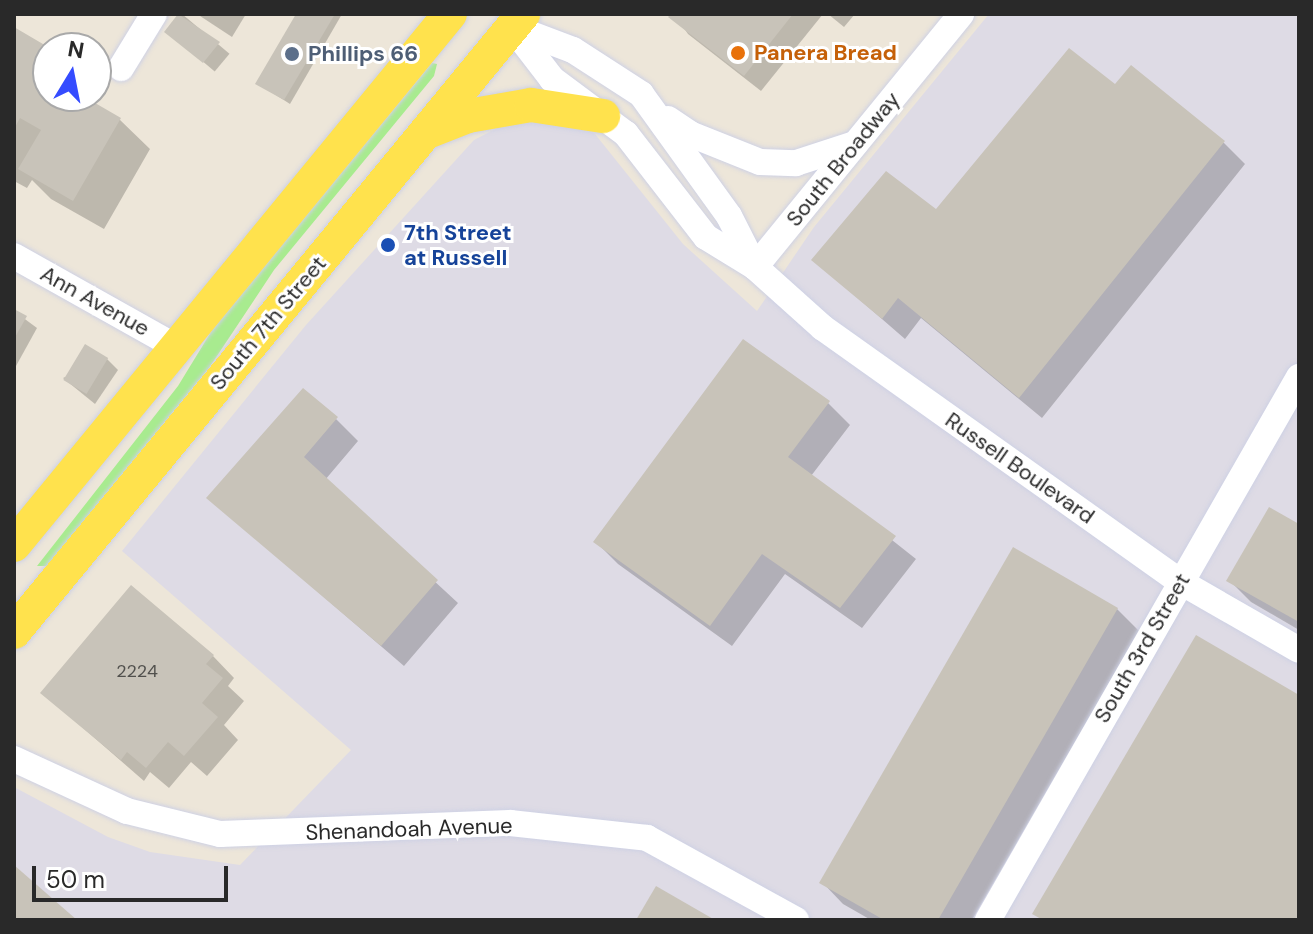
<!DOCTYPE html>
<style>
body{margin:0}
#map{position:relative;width:1313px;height:934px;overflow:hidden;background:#ede6d9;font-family:"DM Sans",sans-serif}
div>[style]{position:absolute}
.industrial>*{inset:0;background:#dedbe5}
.green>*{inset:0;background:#a8eb8f}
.shadow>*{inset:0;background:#0003;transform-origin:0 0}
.building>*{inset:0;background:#c8c3b9;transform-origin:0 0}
.roads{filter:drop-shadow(0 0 2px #ced1e4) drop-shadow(0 0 2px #ced1e4)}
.minor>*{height:26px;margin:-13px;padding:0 13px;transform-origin:13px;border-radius:13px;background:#fff}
.major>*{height:34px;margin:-17px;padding:0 17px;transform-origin:17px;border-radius:17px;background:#ffe24d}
.dots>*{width:22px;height:22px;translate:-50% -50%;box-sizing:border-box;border:4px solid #fff;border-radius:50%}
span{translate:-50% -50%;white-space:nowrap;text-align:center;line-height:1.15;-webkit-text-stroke:6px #fff;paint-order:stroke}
.number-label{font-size:18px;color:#51504d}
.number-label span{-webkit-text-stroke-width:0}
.food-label{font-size:22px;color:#c56008;font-weight:700}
.left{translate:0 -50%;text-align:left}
.service-label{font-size:22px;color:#4e5e75;font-weight:700}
.street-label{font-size:22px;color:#292929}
.transit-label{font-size:22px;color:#164399;font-weight:700}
.frame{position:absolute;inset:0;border:16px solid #292929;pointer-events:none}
.north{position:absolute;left:32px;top:32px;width:80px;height:80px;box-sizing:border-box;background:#fff;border:2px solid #a9a9a9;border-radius:50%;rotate:10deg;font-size:22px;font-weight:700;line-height:32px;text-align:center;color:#292929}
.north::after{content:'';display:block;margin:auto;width:28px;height:36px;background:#354cff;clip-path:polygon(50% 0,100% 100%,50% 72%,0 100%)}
.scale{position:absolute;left:32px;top:866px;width:196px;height:36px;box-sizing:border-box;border:4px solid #292929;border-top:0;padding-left:10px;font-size:24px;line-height:28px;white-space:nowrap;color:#292929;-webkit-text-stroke:6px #fff;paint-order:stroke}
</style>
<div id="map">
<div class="industrial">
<i style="clip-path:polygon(989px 14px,1299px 14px,1299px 920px,14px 920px,14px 787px,108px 837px,150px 852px,240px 865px,351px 750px,122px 551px,306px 325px,474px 140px,515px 119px,571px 121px,595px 134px,683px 244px,757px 311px,814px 227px)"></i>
</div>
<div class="green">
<i style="clip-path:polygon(432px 63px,437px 64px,434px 76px,274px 270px,209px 368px,47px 566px,37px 566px,178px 386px,214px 327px)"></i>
</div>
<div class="shadow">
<i style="left:182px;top:14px;width:62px;height:23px;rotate:40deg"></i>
<i style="clip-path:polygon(197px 14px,246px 14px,232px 37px)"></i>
<i style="clip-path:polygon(298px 14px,342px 14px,290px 104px,257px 83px)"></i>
<i style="clip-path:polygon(674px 14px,823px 14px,761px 91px,688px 34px)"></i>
<i style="clip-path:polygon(828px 14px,855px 14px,844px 27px)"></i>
<i style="clip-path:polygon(14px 30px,48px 49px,48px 96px,76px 96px,119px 119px,150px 149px,104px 229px,51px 199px,32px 180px,27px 188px,14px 181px)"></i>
<i style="clip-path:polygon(1115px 86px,1224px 143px,1245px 164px,1042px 418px,921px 318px,905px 339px,814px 260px,936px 212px)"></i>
<i style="clip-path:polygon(14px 311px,37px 328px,16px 366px,14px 364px)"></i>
<i style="clip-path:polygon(107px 359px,118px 370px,95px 404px,63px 378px)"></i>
<i style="clip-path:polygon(828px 403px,850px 425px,811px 476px,916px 559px,862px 628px,785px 574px,732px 646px,618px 564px,596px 542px)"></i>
<i style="clip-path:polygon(336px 419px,358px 441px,325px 480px,458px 603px,404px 666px,209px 498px)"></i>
<i style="clip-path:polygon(1299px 526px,1299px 630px,1251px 602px,1229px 580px)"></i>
<i style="clip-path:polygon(1117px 609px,1139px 631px,972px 920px,871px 920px,843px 904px,822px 882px)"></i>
<i style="clip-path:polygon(213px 656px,234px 678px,228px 686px,244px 701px,224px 725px,238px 740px,207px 776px,191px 762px,169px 788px,150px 772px,144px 781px,43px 693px)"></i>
</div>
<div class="building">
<i style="clip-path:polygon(178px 14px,220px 42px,203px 63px,164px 32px)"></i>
<i style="clip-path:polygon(296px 14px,335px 14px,284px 100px,255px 84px)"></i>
<i style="clip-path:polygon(671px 14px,793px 14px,744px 76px,668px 17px)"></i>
<i style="clip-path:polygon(14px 27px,48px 47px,48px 62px,40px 76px,48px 81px,48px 96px,83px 96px,121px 118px,73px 201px,18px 169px,41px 130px,20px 118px,14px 129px)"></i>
<i style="clip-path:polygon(1069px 48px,1115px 84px,1131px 65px,1225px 141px,1019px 398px,898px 298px,882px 319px,811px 260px,886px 171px,936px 209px)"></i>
<i style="clip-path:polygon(14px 309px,27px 316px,14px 339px)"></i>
<i style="clip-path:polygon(743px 339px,830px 401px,788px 457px,896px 536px,840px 608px,762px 554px,710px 626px,593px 542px)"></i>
<i style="left:85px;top:344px;width:27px;height:42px;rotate:31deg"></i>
<i style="clip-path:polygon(303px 388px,338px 417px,304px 457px,438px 580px,381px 646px,206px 498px)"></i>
<i style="clip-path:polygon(1269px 507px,1299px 524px,1299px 622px,1226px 581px)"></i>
<i style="clip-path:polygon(1013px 547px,1118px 608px,938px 920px,884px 920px,819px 883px)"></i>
<i style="clip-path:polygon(131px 585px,214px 655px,206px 664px,223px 678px,202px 703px,218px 717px,184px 756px,168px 742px,146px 768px,127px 752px,121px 760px,40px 693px)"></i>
<i style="clip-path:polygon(1196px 635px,1299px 695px,1299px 920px,1043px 920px,1032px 914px)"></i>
<i style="clip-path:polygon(14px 865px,77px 920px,14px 920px)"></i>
<i style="clip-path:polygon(656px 886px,715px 920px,636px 920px)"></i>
</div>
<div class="roads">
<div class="minor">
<i style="left:512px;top:27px;width:66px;rotate:52.4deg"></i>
<i style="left:552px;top:79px;width:92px;rotate:36.6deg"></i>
<i style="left:626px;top:134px;width:130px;rotate:52.2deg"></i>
<i style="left:706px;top:237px;width:57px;rotate:31.5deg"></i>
<i style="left:755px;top:267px;width:91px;rotate:41.9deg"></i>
<i style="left:823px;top:328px;width:437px;rotate:35.4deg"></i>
<i style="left:1179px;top:581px;width:138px;rotate:29.9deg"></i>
<i style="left:512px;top:27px;width:65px;rotate:20.7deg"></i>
<i style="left:573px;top:50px;width:81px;rotate:32.9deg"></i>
<i style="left:641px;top:94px;width:150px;rotate:54.2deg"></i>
<i style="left:729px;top:216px;width:57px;rotate:63deg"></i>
<i style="left:121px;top:68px;width:63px;rotate:-58.6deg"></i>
<i style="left:668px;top:119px;width:27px;rotate:34deg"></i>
<i style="left:690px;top:134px;width:75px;rotate:21.8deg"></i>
<i style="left:760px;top:162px;width:36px;rotate:2deg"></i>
<i style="left:796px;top:163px;width:62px;rotate:-17.9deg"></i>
<i style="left:14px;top:256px;width:186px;rotate:29.3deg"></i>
<i style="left:755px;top:267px;width:326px;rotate:-50.8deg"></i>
<i style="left:14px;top:759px;width:124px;rotate:24.7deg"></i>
<i style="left:127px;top:811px;width:96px;rotate:13.9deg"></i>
<i style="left:220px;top:834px;width:290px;rotate:-2.2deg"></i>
<i style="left:510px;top:823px;width:138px;rotate:6.2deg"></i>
<i style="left:647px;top:838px;width:170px;rotate:28.8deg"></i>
<i style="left:988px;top:920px;width:626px;rotate:-60.2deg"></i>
</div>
<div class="major">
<i style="left:430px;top:131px;width:41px;rotate:-21.5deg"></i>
<i style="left:468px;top:116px;width:64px;rotate:-9.9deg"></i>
<i style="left:531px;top:105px;width:73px;rotate:8.7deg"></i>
<i style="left:14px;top:545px;width:687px;rotate:-50.61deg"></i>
<i style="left:14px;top:632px;width:801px;rotate:-50.52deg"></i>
</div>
</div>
<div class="dots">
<i style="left:738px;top:53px;background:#e8710a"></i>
<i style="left:292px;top:54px;background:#5c6f8a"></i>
<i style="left:388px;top:245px;background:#1a4fb4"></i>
</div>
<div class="number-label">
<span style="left:137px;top:671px">2224</span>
</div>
<div class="food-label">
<span class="left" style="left:754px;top:53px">Panera Bread</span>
</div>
<div class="service-label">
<span class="left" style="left:308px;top:54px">Phillips 66</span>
</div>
<div class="street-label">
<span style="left:843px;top:159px;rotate:-51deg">South Broadway</span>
<span style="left:95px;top:301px;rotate:29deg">Ann Avenue</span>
<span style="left:268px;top:323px;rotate:-50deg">South 7th Street</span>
<span style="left:1020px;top:468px;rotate:35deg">Russell Boulevard</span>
<span style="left:1142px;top:648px;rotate:-60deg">South 3rd Street</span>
<span style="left:409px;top:829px;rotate:-2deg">Shenandoah Avenue</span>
</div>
<div class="transit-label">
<span class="left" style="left:404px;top:245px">7th Street<br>at Russell</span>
</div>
<div class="frame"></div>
<div class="north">N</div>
<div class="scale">50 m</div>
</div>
